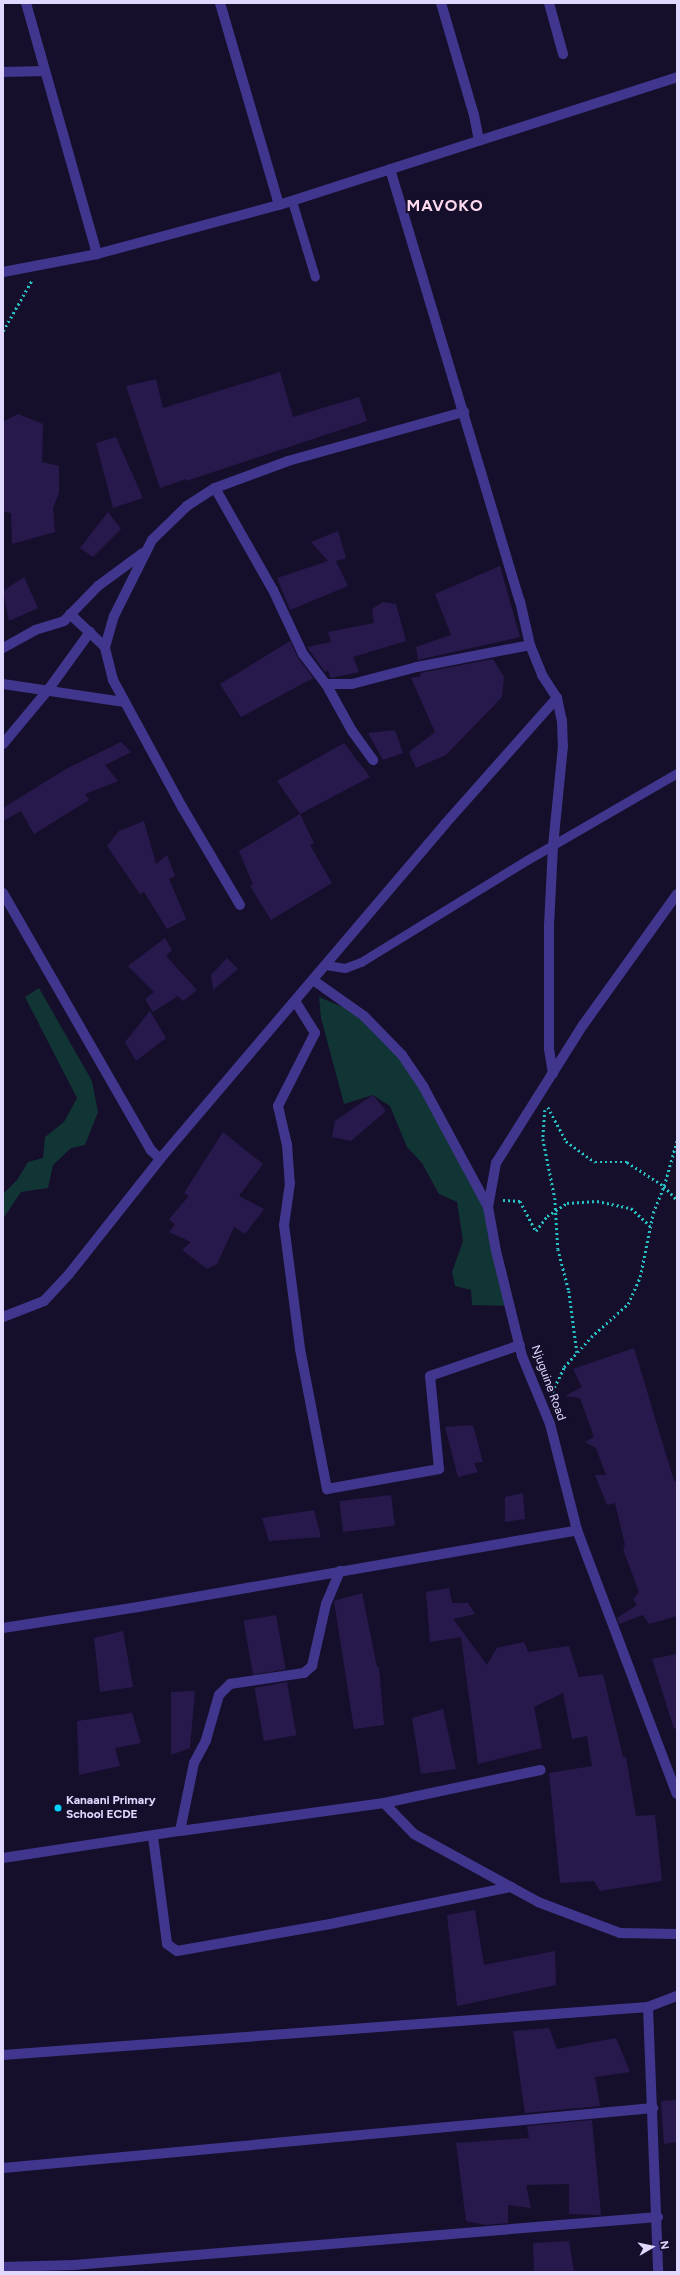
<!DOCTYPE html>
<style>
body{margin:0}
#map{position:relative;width:680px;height:2275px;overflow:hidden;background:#160f2b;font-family:Figtree,sans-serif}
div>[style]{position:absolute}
.green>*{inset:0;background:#113435}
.building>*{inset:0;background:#28194d;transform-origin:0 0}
.path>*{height:2.5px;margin-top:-1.25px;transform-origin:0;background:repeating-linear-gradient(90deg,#27c2c5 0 2px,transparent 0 5px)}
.service>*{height:9px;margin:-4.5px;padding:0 4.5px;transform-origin:4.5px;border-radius:4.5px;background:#40368d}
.minor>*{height:10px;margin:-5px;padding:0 5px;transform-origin:5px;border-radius:5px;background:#40368d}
.dots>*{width:11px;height:11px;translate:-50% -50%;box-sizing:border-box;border:2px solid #160f2b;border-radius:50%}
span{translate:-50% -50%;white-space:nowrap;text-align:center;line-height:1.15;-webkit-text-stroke:4px #160f2b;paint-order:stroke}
.street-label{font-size:12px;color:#e0d8ff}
.poi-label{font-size:12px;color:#e0d8ff;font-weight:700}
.left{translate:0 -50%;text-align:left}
.district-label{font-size:16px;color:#ffdaef;font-weight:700;letter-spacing:1px}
.frame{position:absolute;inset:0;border:4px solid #e0d8ff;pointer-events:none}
.north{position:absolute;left:632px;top:2227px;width:40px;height:40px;-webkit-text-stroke:3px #160f2b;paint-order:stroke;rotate:81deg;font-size:11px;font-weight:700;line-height:16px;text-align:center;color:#e0d8ff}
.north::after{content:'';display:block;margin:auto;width:14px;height:18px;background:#e0d8ff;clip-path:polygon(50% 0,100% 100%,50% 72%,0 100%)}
</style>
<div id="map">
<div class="green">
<i style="clip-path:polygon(39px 988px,92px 1081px,98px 1112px,85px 1145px,71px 1148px,53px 1165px,48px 1188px,21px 1192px,3px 1219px,3px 1194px,17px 1180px,28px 1162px,43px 1158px,45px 1137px,64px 1122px,77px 1098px,25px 997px)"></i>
<i style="clip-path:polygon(319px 997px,364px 1016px,402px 1055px,488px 1207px,510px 1306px,472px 1305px,471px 1290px,455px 1286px,452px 1272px,463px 1241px,457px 1202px,439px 1194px,422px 1163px,407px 1147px,390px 1106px,373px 1095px,344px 1104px,321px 1018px)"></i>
</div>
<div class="building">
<i style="clip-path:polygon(280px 372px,293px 417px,359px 397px,367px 421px,186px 481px,186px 479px,160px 488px,126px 386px,156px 379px,163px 408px)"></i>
<i style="clip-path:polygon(18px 414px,43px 424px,42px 462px,59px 466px,59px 493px,53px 508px,55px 532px,12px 544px,11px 513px,3px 511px,3px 422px)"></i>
<i style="clip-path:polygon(116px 437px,143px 498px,113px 508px,96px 443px)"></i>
<i style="clip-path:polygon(108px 512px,121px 529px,93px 557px,80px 548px)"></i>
<i style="clip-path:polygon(338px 531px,346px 558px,336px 561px,348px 586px,290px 610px,277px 578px,328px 561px,311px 542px)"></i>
<i style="clip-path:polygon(500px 566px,520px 637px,418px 660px,416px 647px,451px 635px,435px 594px)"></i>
<i style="clip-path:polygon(24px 577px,38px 608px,9px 621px,3px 591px)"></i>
<i style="clip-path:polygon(383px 602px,396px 604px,406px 641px,353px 657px,359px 672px,331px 678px,328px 670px,325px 672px,307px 647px,331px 642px,328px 632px,374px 623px,372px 609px)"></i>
<i style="clip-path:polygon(290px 641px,298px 658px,313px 678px,241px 717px,220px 684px)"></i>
<i style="clip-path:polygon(493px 659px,504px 677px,502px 697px,446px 755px,416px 768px,409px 752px,435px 732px,411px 678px,421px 676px,420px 673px)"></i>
<i style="clip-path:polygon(395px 730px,403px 753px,383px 760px,368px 733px)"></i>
<i style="clip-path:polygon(121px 742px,131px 752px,105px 765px,118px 781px,85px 794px,89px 800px,34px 834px,21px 811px,3px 821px,3px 808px,66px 769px)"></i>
<i style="clip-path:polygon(344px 743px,370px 777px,300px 814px,277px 781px)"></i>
<i style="clip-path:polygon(300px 814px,314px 843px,310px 845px,332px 883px,271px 920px,250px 886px,253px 884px,239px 851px)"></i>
<i style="clip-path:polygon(144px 821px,156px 864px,167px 855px,175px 876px,169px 879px,186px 919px,167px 929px,144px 892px,140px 894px,107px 846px,119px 831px)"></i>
<i style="clip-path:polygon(165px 938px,172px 950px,166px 956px,197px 990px,183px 1001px,178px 996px,153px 1012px,145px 999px,154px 992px,128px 966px)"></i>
<i style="clip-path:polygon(227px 958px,238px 969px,213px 990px,211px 975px)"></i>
<i style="clip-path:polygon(150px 1011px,166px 1038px,136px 1061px,125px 1042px)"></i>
<i style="clip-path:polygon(373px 1095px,386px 1111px,351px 1141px,332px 1137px,335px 1121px)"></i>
<i style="clip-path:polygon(223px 1132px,263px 1164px,239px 1196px,264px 1209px,245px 1234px,234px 1227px,217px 1264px,207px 1269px,182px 1250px,191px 1242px,169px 1232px,175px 1225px,169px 1219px,189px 1196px,184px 1193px)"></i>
<i style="clip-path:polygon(634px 1348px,674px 1481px,677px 1481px,677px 1616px,649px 1624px,643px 1615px,619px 1624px,617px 1618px,637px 1605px,633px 1599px,639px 1592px,623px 1549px,625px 1545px,615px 1503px,607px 1505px,595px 1475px,606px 1475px,596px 1448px,585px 1442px,594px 1437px,580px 1398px,565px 1396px,582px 1387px,573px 1369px)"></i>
<i style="clip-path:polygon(473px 1425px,483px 1462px,474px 1463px,478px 1472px,458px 1477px,445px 1427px)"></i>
<i style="clip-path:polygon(523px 1493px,525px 1519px,505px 1522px,505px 1497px)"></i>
<i style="left:391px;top:1495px;width:31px;height:52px;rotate:83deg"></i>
<i style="clip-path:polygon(314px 1510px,321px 1537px,269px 1541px,262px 1518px)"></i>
<i style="clip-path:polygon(449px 1588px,452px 1603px,468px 1603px,475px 1614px,453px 1619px,487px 1665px,497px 1648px,524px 1642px,528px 1652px,569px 1646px,579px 1677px,603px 1674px,623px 1757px,626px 1757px,636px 1816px,655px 1815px,662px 1881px,600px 1891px,594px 1881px,560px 1883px,549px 1773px,592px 1766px,587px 1736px,572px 1739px,563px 1693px,534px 1707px,542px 1748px,478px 1764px,461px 1637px,430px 1642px,426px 1592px)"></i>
<i style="clip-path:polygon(362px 1593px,377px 1667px,379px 1667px,384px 1725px,354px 1729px,334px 1601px)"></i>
<i style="left:276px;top:1615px;width:55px;height:33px;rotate:80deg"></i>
<i style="clip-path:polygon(123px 1631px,133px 1687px,100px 1692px,94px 1638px)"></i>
<i style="clip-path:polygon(677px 1654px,677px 1728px,674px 1729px,652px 1659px)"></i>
<i style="left:287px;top:1682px;width:54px;height:33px;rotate:80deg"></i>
<i style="clip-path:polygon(195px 1691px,190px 1748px,171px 1755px,171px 1692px)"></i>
<i style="clip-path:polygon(443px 1709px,456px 1769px,421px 1774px,412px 1718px)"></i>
<i style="clip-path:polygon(132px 1713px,141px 1743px,115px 1748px,120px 1766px,79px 1775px,77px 1721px)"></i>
<i style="clip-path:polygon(475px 1910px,484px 1965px,555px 1951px,556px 1985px,457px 2006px,447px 1915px)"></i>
<i style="clip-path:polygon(549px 2028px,557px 2049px,616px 2038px,630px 2072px,595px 2077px,600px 2106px,525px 2113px,513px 2031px)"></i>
<i style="clip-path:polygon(677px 2100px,677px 2142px,664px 2144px,661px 2101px)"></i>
<i style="clip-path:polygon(592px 2120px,601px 2215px,569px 2214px,569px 2184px,526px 2185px,531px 2208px,508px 2205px,508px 2223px,485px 2225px,466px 2221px,456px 2143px,529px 2138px,527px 2126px)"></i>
<i style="clip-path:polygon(569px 2241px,574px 2272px,534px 2272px,533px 2243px)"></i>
</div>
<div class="path">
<i style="left:3px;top:331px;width:59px;rotate:-60.4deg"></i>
<i style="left:548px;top:1107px;width:38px;rotate:62deg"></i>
<i style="left:566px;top:1141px;width:36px;rotate:36deg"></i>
<i style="left:595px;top:1162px;width:32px"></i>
<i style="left:627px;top:1162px;width:44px;rotate:33deg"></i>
<i style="left:664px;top:1186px;width:48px;rotate:-74.2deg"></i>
<i style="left:545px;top:1110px;width:29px;rotate:94deg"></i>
<i style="left:543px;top:1139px;width:60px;rotate:78.5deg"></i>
<i style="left:555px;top:1198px;width:51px;rotate:86.6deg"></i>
<i style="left:558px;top:1249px;width:43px;rotate:75.3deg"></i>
<i style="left:569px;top:1291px;width:62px;rotate:82.5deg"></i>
<i style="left:503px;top:1200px;width:17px;rotate:3deg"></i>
<i style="left:520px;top:1201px;width:34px;rotate:62deg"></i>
<i style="left:536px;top:1231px;width:19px;rotate:-54deg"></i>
<i style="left:547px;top:1216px;width:24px;rotate:-33deg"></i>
<i style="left:567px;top:1203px;width:30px;rotate:-4deg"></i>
<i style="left:597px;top:1201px;width:35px;rotate:12deg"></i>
<i style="left:631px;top:1208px;width:26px;rotate:43deg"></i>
<i style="left:552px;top:1392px;width:28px;rotate:-64deg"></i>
<i style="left:564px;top:1367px;width:40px;rotate:-48deg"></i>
<i style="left:591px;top:1337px;width:50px;rotate:-41.7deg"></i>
<i style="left:628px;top:1304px;width:30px;rotate:-66deg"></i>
<i style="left:640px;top:1277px;width:65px;rotate:-78.5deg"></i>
<i style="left:653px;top:1213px;width:29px;rotate:-68deg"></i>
<i style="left:664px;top:1186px;width:19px;rotate:47deg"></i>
</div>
<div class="service">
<i style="left:292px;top:201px;width:79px;rotate:73.2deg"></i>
<i style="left:326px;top:965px;width:19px;rotate:9deg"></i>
<i style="left:345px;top:968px;width:17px;rotate:-21deg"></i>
<i style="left:361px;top:962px;width:195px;rotate:-31.6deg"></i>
<i style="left:527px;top:860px;width:173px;rotate:-30.1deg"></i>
</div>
<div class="minor">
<i style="left:26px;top:3px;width:261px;rotate:74.2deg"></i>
<i style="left:220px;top:3px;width:210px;rotate:73.7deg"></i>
<i style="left:441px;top:3px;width:117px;rotate:73.6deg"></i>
<i style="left:474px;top:115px;width:26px;rotate:79deg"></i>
<i style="left:549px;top:3px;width:53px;rotate:74.6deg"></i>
<i style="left:3px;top:72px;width:42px;rotate:-1.4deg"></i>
<i style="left:390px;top:169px;width:451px;rotate:73.3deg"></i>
<i style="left:520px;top:601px;width:45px;rotate:77.2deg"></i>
<i style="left:530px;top:645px;width:32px;rotate:68deg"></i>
<i style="left:542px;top:675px;width:27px;rotate:57deg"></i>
<i style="left:557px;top:698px;width:24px;rotate:78deg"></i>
<i style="left:562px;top:721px;width:25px;rotate:88deg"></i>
<i style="left:563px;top:746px;width:100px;rotate:95.7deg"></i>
<i style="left:553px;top:846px;width:79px;rotate:92.9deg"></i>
<i style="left:549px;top:925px;width:124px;rotate:90deg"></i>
<i style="left:549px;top:1049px;width:25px;rotate:81deg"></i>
<i style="left:3px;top:272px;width:96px;rotate:-10.8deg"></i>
<i style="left:97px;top:254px;width:188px;rotate:-15.1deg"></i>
<i style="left:279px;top:205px;width:418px;rotate:-17.8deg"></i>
<i style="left:215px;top:488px;width:117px;rotate:60.4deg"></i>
<i style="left:273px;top:590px;width:71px;rotate:64.9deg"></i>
<i style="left:303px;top:654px;width:38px;rotate:53deg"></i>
<i style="left:326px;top:684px;width:26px"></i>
<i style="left:352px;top:684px;width:67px;rotate:-14.7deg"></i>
<i style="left:417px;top:667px;width:115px;rotate:-11deg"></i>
<i style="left:70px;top:614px;width:48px;rotate:43.3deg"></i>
<i style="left:3px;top:648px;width:37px;rotate:-29deg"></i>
<i style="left:35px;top:630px;width:30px;rotate:-17deg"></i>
<i style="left:64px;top:621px;width:49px;rotate:-45.8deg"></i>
<i style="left:98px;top:586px;width:56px;rotate:-36.3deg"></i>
<i style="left:3px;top:684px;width:121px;rotate:8.5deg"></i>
<i style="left:326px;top:684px;width:54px;rotate:61deg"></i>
<i style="left:352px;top:731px;width:36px;rotate:54deg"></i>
<i style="left:3px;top:744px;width:70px;rotate:-50.2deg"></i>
<i style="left:48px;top:690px;width:72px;rotate:-54.1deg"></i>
<i style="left:3px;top:893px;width:297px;rotate:60.1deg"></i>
<i style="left:151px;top:1150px;width:13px;rotate:45deg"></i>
<i style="left:160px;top:1159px;width:440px;rotate:-49.6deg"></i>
<i style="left:445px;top:824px;width:169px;rotate:-48.4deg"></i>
<i style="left:240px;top:905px;width:114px;rotate:-120.6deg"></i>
<i style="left:182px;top:807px;width:145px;rotate:-118.5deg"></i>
<i style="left:113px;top:680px;width:34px;rotate:-104deg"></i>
<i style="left:105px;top:647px;width:32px;rotate:-74deg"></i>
<i style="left:114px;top:616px;width:85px;rotate:-63.4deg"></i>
<i style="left:152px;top:540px;width:49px;rotate:-44.2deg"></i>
<i style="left:187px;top:506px;width:33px;rotate:-33deg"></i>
<i style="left:215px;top:488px;width:78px;rotate:-20.3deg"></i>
<i style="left:288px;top:461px;width:183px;rotate:-15.6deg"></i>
<i style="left:313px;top:980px;width:62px;rotate:35.2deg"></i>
<i style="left:364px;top:1016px;width:54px;rotate:45.7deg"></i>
<i style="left:402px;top:1055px;width:40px;rotate:56deg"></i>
<i style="left:424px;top:1088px;width:135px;rotate:61.7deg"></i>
<i style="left:488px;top:1207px;width:45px;rotate:79.7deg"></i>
<i style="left:496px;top:1251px;width:108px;rotate:76.1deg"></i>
<i style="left:522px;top:1356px;width:74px;rotate:67.6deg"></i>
<i style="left:550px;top:1424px;width:109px;rotate:75.7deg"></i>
<i style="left:577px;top:1530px;width:282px;rotate:69.3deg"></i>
<i style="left:295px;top:1001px;width:38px;rotate:58deg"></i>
<i style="left:315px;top:1033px;width:82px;rotate:116.9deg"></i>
<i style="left:278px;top:1106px;width:39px;rotate:77deg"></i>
<i style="left:287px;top:1144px;width:39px;rotate:86deg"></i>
<i style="left:290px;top:1183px;width:42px;rotate:98.1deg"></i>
<i style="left:284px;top:1225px;width:125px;rotate:82.6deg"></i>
<i style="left:300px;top:1349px;width:143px;rotate:79.1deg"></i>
<i style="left:327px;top:1489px;width:114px;rotate:-10.1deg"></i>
<i style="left:439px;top:1469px;width:93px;rotate:-95.5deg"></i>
<i style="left:430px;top:1376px;width:95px;rotate:-19deg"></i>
<i style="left:488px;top:1207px;width:45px;rotate:-79.7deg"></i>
<i style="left:496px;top:1163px;width:163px;rotate:-57.8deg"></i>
<i style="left:583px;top:1025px;width:161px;rotate:-54.3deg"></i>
<i style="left:3px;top:1317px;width:44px;rotate:-21.3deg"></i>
<i style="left:44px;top:1301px;width:37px;rotate:-47deg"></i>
<i style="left:69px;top:1274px;width:147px;rotate:-51.6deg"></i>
<i style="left:3px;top:1628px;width:137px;rotate:-8.8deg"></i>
<i style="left:138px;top:1607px;width:446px;rotate:-9.9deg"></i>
<i style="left:384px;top:1803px;width:43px;rotate:45.9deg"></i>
<i style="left:414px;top:1834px;width:141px;rotate:28.7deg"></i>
<i style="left:538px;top:1902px;width:88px;rotate:20.7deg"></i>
<i style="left:620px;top:1933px;width:57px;rotate:1deg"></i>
<i style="left:180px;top:1831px;width:206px;rotate:-7.8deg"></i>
<i style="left:384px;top:1803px;width:160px;rotate:-11.9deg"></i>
<i style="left:153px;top:1837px;width:108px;rotate:82.5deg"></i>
<i style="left:167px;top:1944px;width:12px;rotate:35deg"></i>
<i style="left:177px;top:1951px;width:160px;rotate:-10deg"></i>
<i style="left:335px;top:1923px;width:180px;rotate:-11.6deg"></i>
<i style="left:3px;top:1858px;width:179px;rotate:-8.7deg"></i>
<i style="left:180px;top:1831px;width:69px;rotate:-78.4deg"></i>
<i style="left:194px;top:1763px;width:26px;rotate:-62deg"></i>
<i style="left:206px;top:1740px;width:47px;rotate:-73.9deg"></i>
<i style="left:219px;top:1695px;width:16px;rotate:-45deg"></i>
<i style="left:230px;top:1684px;width:75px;rotate:-8.5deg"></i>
<i style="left:304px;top:1673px;width:11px;rotate:-41deg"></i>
<i style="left:312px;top:1666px;width:64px;rotate:-77.3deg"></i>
<i style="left:326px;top:1604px;width:36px;rotate:-67deg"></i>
<i style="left:648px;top:2007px;width:265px;rotate:87.8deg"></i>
<i style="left:3px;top:2055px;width:647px;rotate:-4.26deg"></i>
<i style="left:648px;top:2007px;width:31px;rotate:-21deg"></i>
<i style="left:3px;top:2168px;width:653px;rotate:-5.27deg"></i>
<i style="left:3px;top:2267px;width:71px;rotate:-1.6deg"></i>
<i style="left:74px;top:2265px;width:586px;rotate:-4.7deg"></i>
</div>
<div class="dots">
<i style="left:58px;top:1808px;background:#04d2ff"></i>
</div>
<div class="street-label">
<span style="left:548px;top:1383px;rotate:70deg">Njuguine Road</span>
</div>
<div class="poi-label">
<span class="left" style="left:66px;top:1808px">Kanaani Primary<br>School ECDE</span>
</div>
<div class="district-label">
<span style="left:445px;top:206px">MAVOKO</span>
</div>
<div class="frame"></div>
<div class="north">N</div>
</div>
